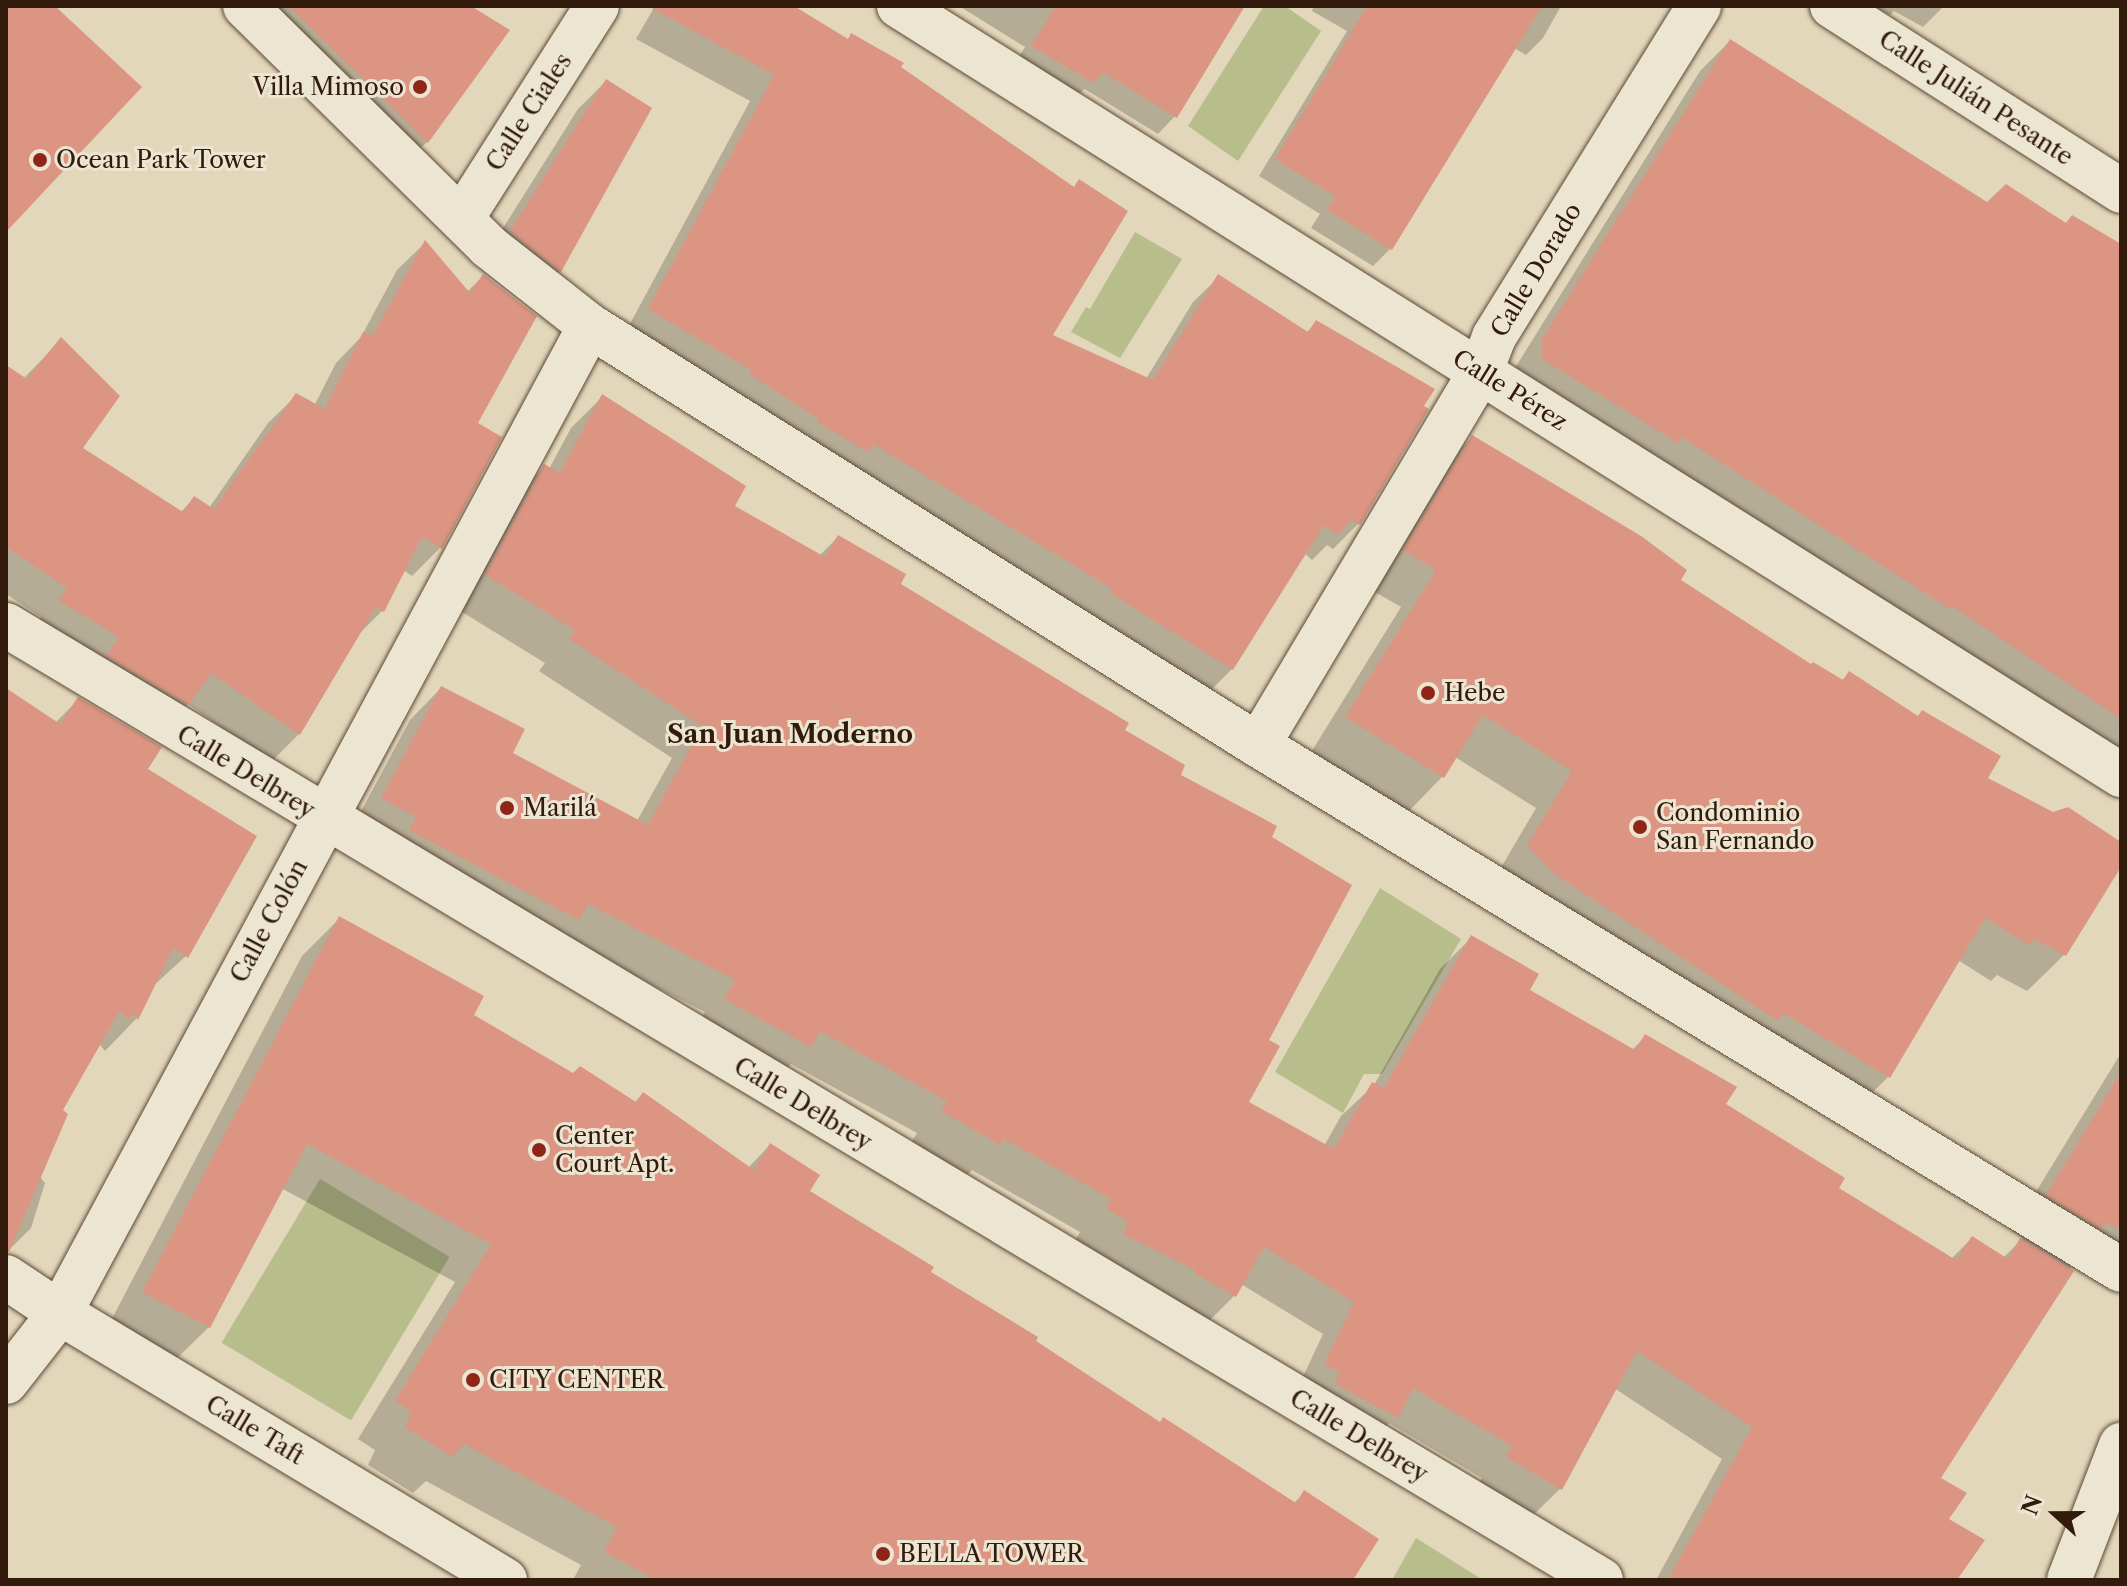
<!DOCTYPE html>
<meta charset="utf-8">
<style>
body{margin:0}
#map{position:relative;width:2127px;height:1586px;overflow:hidden;background:#e2d7ba;font-family:"Libre Caslon Text",serif}
div>[style]{position:absolute}
.green>*{inset:0;background:#b8bd8c;transform-origin:0 0}
.shadow>*{inset:0;background:#0003}
.building>*{inset:0;background:#dc9583}
.roads{filter:drop-shadow(0 0 2px #5e4938) drop-shadow(0 0 2px #5e4938)}
.minor>*{height:44px;margin:-22px;padding:0 22px;transform-origin:22px;border-radius:22px;background:#ece5d2}
.dots>*{width:22px;height:22px;translate:-50% -50%;box-sizing:border-box;border:4px solid #ece5d2;border-radius:50%}
span{translate:-50% -50%;white-space:nowrap;text-align:center;line-height:1.15;-webkit-text-stroke:6px #ece5d2;paint-order:stroke}
.poi-label{font-size:24px;color:#321a0c}
.right{translate:-100% -50%;text-align:right}
.left{translate:0 -50%;text-align:left}
.street-label{font-size:24px;color:#321a0c}
.neighbourhood-label{font-size:26px;color:#321a0c;font-weight:700}
.frame{position:absolute;inset:0;border:8px solid #321a0c;pointer-events:none}
.north{position:absolute;left:2015px;top:1474px;width:80px;height:80px;-webkit-text-stroke:6px #ece5d2;paint-order:stroke;rotate:291deg;font-size:22px;font-weight:700;line-height:32px;text-align:center;color:#321a0c}
.north::after{content:'';display:block;margin:auto;width:28px;height:36px;background:#321a0c;clip-path:polygon(50% 0,100% 100%,50% 72%,0 100%)}
</style>
<div id="map">
<div class="green">
<i style="clip-path:polygon(1264px 6px,1285px 6px,1321px 31px,1238px 161px,1188px 126px)"></i>
<i style="clip-path:polygon(1135px 232px,1182px 259px,1120px 358px,1071px 332px,1086px 307px,1090px 309px)"></i>
<i style="clip-path:polygon(1380px 888px,1461px 939px,1382px 1074px,1364px 1074px,1343px 1113px,1275px 1072px)"></i>
<i style="left:320px;top:1179px;width:151px;height:191px;rotate:31deg"></i>
<i style="clip-path:polygon(1416px 1538px,1483px 1580px,1392px 1580px)"></i>
</div>
<div class="shadow">
<i style="clip-path:polygon(222px 6px,468px 6px,507px 31px,427px 142px,394px 174px)"></i>
<i style="clip-path:polygon(655px 6px,792px 6px,847px 41px,899px 67px,1050px 336px,1146px 379px,1193px 302px,1219px 277px,1306px 333px,1316px 323px,1359px 523px,1333px 549px,1327px 545px,1312px 560px,1304px 553px,1232px 669px,1206px 695px,624px 335px,750px 101px,636px 39px)"></i>
<i style="clip-path:polygon(959px 6px,1243px 6px,1175px 116px,1158px 134px,1088px 91px,1084px 89px,1075px 99px,1015px 64px,1025px 47px)"></i>
<i style="clip-path:polygon(1314px 6px,1561px 6px,1543px 38px,1526px 55px,1514px 48px,1390px 249px,1373px 266px,1311px 228px,1320px 214px,1259px 176px,1347px 31px,1312px 11px)"></i>
<i style="clip-path:polygon(1873px 6px,1944px 6px,1923px 27px,1894px 11px,1890px 15px)"></i>
<i style="clip-path:polygon(1730px 41px,1988px 204px,2065px 225px,2121px 246px,2121px 769px,1505px 384px,1700px 71px)"></i>
<i style="clip-path:polygon(606px 81px,560px 271px,532px 299px,483px 260px,578px 109px)"></i>
<i style="clip-path:polygon(425px 243px,467px 292px,483px 276px,476px 424px,499px 438px,440px 548px,412px 576px,403px 570px,383px 610px,355px 638px,299px 734px,271px 762px,188px 704px,160px 732px,32px 629px,41px 617px,6px 594px,6px 367px,23px 379px,61px 340px,80px 448px,180px 513px,194px 498px,209px 508px,268px 423px,297px 395px,314px 406px,336px 363px,361px 337px,397px 270px)"></i>
<i style="clip-path:polygon(602px 397px,733px 507px,819px 556px,838px 537px,898px 585px,1122px 731px,1178px 776px,1269px 838px,1266px 1041px,1246px 1103px,1324px 1146px,1341px 1116px,1374px 1085px,1440px 969px,1472px 937px,1527px 991px,1632px 1050px,1645px 1037px,1723px 1105px,1836px 1188px,1951px 1259px,1972px 1238px,2003px 1258px,2023px 1238px,2012px 1231px,2121px 1053px,2121px 1261px,2104px 1266px,2065px 1268px,1939px 1479px,1955px 1580px,1656px 1580px,1722px 1459px,1614px 1388px,1560px 1489px,1528px 1520px,1475px 1489px,1482px 1478px,1389px 1423px,1364px 1448px,1294px 1396px,1323px 1334px,1241px 1284px,1234px 1296px,1203px 1327px,1075px 1241px,1080px 1232px,972px 1170px,967px 1175px,911px 1143px,917px 1133px,791px 1064px,778px 1078px,694px 1031px,705px 1012px,351px 830px,410px 720px,441px 688px,510px 753px,637px 821px,672px 758px,539px 671px,545px 663px,454px 607px,513px 498px,545px 466px,549px 469px,571px 428px)"></i>
<i style="clip-path:polygon(1472px 437px,1678px 580px,1811px 667px,1841px 681px,1849px 674px,1985px 778px,2052px 814px,2121px 844px,2121px 864px,2064px 955px,2027px 991px,1997px 975px,1991px 981px,1958px 960px,1889px 1076px,1852px 1113px,1492px 883px,1536px 808px,1455px 757px,1442px 777px,1406px 814px,1310px 754px,1401px 607px,1368px 588px,1436px 474px)"></i>
<i style="clip-path:polygon(6px 691px,55px 723px,78px 700px,145px 769px,186px 956px,152px 987px,137px 1018px,105px 1051px,100px 1045px,96px 1050px,61px 1111px,40px 1177px,45px 1183px,31px 1228px,6px 1253px)"></i>
<i style="clip-path:polygon(339px 919px,471px 1016px,573px 1076px,634px 1103px,643px 1094px,748px 1168px,770px 1145px,807px 1192px,1159px 1424px,1294px 1503px,1304px 1493px,1350px 1580px,573px 1580px,581px 1565px,426px 1481px,413px 1493px,368px 1465px,375px 1450px,358px 1439px,455px 1282px,281px 1188px,209px 1327px,171px 1364px,106px 1330px,302px 956px)"></i>
</div>
<div class="building">
<i style="clip-path:polygon(6px 6px,55px 6px,142px 87px,6px 232px)"></i>
<i style="clip-path:polygon(289px 6px,471px 6px,510px 30px,428px 143px)"></i>
<i style="clip-path:polygon(648px 6px,794px 6px,848px 39px,851px 33px,904px 63px,901px 67px,1074px 187px,1079px 179px,1128px 211px,1053px 335px,1153px 380px,1218px 274px,1308px 332px,1316px 320px,1435px 389px,1424px 406px,1429px 409px,1360px 525px,1350px 519px,1339px 535px,1324px 525px,1233px 670px,1112px 594px,1111px 588px,873px 444px,868px 452px,817px 422px,819px 419px,749px 374px,751px 370px,648px 309px,774px 75px)"></i>
<i style="clip-path:polygon(1056px 6px,1245px 6px,1177px 118px,1106px 74px,1102px 73px,1094px 83px,1031px 46px)"></i>
<i style="clip-path:polygon(1367px 6px,1542px 6px,1392px 250px,1327px 210px,1335px 196px,1275px 159px)"></i>
<i style="clip-path:polygon(1730px 39px,1987px 202px,2006px 184px,2066px 223px,2072px 215px,2121px 244px,2121px 719px,1952px 606px,1950px 609px,1681px 437px,1678px 443px,1542px 359px,1542px 339px)"></i>
<i style="clip-path:polygon(606px 79px,652px 108px,561px 272px,510px 231px)"></i>
<i style="clip-path:polygon(425px 240px,470px 293px,483px 274px,537px 316px,478px 423px,502px 437px,442px 549px,422px 537px,384px 612px,376px 607px,300px 735px,211px 673px,189px 705px,106px 656px,119px 637px,58px 600px,67px 588px,6px 547px,6px 365px,27px 379px,61px 337px,120px 396px,83px 448px,183px 512px,194px 496px,214px 509px,296px 393px,325px 409px,363px 332px,373px 335px)"></i>
<i style="clip-path:polygon(602px 394px,746px 486px,735px 506px,825px 557px,838px 535px,906px 574px,901px 584px,1129px 723px,1125px 730px,1185px 765px,1181px 775px,1277px 826px,1272px 837px,1352px 885px,1269px 1040px,1280px 1046px,1249px 1102px,1334px 1149px,1372px 1082px,1384px 1088px,1471px 935px,1539px 974px,1530px 990px,1635px 1050px,1645px 1034px,1737px 1087px,1726px 1104px,1845px 1178px,1839px 1188px,1956px 1260px,1972px 1236px,2008px 1259px,2020px 1238px,2074px 1271px,1941px 1478px,1967px 1493px,1949px 1519px,1985px 1540px,1957px 1580px,1668px 1580px,1752px 1427px,1637px 1351px,1562px 1490px,1506px 1457px,1512px 1446px,1413px 1388px,1398px 1418px,1335px 1384px,1340px 1372px,1324px 1364px,1354px 1302px,1264px 1247px,1236px 1297px,1194px 1273px,1195px 1270px,1123px 1234px,1128px 1222px,1106px 1208px,1111px 1199px,1004px 1139px,1000px 1145px,941px 1111px,947px 1101px,820px 1031px,811px 1047px,724px 999px,735px 980px,588px 904px,579px 920px,409px 830px,416px 817px,381px 798px,441px 686px,525px 729px,513px 753px,648px 825px,702px 726px,569px 639px,575px 630px,485px 575px,544px 464px,560px 473px)"></i>
<i style="clip-path:polygon(1472px 435px,1641px 536px,1687px 570px,1681px 580px,1811px 664px,1813px 662px,1843px 680px,1849px 671px,1918px 716px,1922px 710px,2001px 756px,1988px 778px,2053px 812px,2068px 807px,2121px 842px,2121px 867px,2066px 956px,2034px 939px,2029px 945px,1985px 918px,1890px 1078px,1783px 1013px,1778px 1021px,1553px 873px,1527px 845px,1572px 771px,1483px 715px,1444px 778px,1345px 717px,1436px 570px,1403px 550px)"></i>
<i style="clip-path:polygon(6px 688px,60px 724px,78px 697px,162px 747px,148px 769px,257px 836px,188px 958px,174px 947px,138px 1020px,133px 1013px,128px 1020px,120px 1010px,63px 1110px,68px 1114px,9px 1252px,6px 1252px)"></i>
<i style="clip-path:polygon(339px 916px,484px 996px,474px 1015px,573px 1073px,580px 1066px,636px 1102px,643px 1092px,754px 1170px,770px 1143px,820px 1175px,810px 1191px,934px 1267px,931px 1272px,1038px 1337px,1036px 1341px,1160px 1422px,1163px 1417px,1296px 1503px,1304px 1490px,1379px 1539px,1353px 1580px,657px 1580px,604px 1552px,617px 1527px,464px 1444px,452px 1457px,405px 1427px,412px 1412px,395px 1401px,491px 1244px,307px 1144px,210px 1328px,142px 1292px)"></i>
<i style="clip-path:polygon(2121px 1072px,2121px 1229px,2105px 1223px,2101px 1229px,2046px 1195px)"></i>
</div>
<div class="roads">
<div class="minor">
<i style="left:245px;top:6px;width:342px;rotate:44.6deg"></i>
<i style="left:488px;top:246px;width:130px;rotate:38.1deg"></i>
<i style="left:590px;top:326px;width:789px;rotate:32.1deg"></i>
<i style="left:1258px;top:745px;width:1010px;rotate:31.31deg"></i>
<i style="left:899px;top:6px;width:1444px;rotate:32.18deg"></i>
<i style="left:1832px;top:6px;width:343px;rotate:32.6deg"></i>
<i style="left:462px;top:218px;width:251px;rotate:-57.5deg"></i>
<i style="left:6px;top:625px;width:1859px;rotate:30.91deg"></i>
<i style="left:1258px;top:745px;width:435px;rotate:-59.2deg"></i>
<i style="left:1481px;top:371px;width:36px;rotate:-69deg"></i>
<i style="left:1494px;top:337px;width:389px;rotate:-58.2deg"></i>
<i style="left:6px;top:1277px;width:65px;rotate:33.7deg"></i>
<i style="left:60px;top:1313px;width:519px;rotate:30.96deg"></i>
<i style="left:6px;top:1382px;width:88px;rotate:-52deg"></i>
<i style="left:60px;top:1313px;width:1120px;rotate:-61.77deg"></i>
<i style="left:2069px;top:1580px;width:145px;rotate:-68.9deg"></i>
</div>
</div>
<div class="dots">
<i style="left:420px;top:87px;background:#8f2418"></i>
<i style="left:40px;top:160px;background:#8f2418"></i>
<i style="left:1428px;top:693px;background:#8f2418"></i>
<i style="left:507px;top:808px;background:#8f2418"></i>
<i style="left:1640px;top:827px;background:#8f2418"></i>
<i style="left:539px;top:1150px;background:#8f2418"></i>
<i style="left:473px;top:1380px;background:#8f2418"></i>
<i style="left:883px;top:1554px;background:#8f2418"></i>
</div>
<div class="poi-label">
<span class="right" style="left:404px;top:87px">Villa Mimoso</span>
<span class="left" style="left:56px;top:160px">Ocean Park Tower</span>
<span class="left" style="left:1444px;top:693px">Hebe</span>
<span class="left" style="left:523px;top:808px">Marilá</span>
<span class="left" style="left:1656px;top:827px">Condominio<br>San Fernando</span>
<span class="left" style="left:555px;top:1150px">Center<br>Court Apt.</span>
<span class="left" style="left:489px;top:1380px">CITY CENTER</span>
<span class="left" style="left:899px;top:1554px">BELLA TOWER</span>
</div>
<div class="street-label">
<span style="left:1976px;top:98px;rotate:33deg">Calle Julián Pesante</span>
<span style="left:529px;top:112px;rotate:-57deg">Calle Ciales</span>
<span style="left:1536px;top:270px;rotate:-59deg">Calle Dorado</span>
<span style="left:1510px;top:390px;rotate:32deg">Calle Pérez</span>
<span style="left:246px;top:772px;rotate:31deg">Calle Delbrey</span>
<span style="left:269px;top:921px;rotate:-62deg">Calle Colón</span>
<span style="left:803px;top:1104px;rotate:31deg">Calle Delbrey</span>
<span style="left:255px;top:1430px;rotate:31deg">Calle Taft</span>
<span style="left:1359px;top:1436px;rotate:31deg">Calle Delbrey</span>
</div>
<div class="neighbourhood-label">
<span style="left:790px;top:735px">San Juan Moderno</span>
</div>
<div class="frame"></div>
<div class="north">N</div>
</div>
